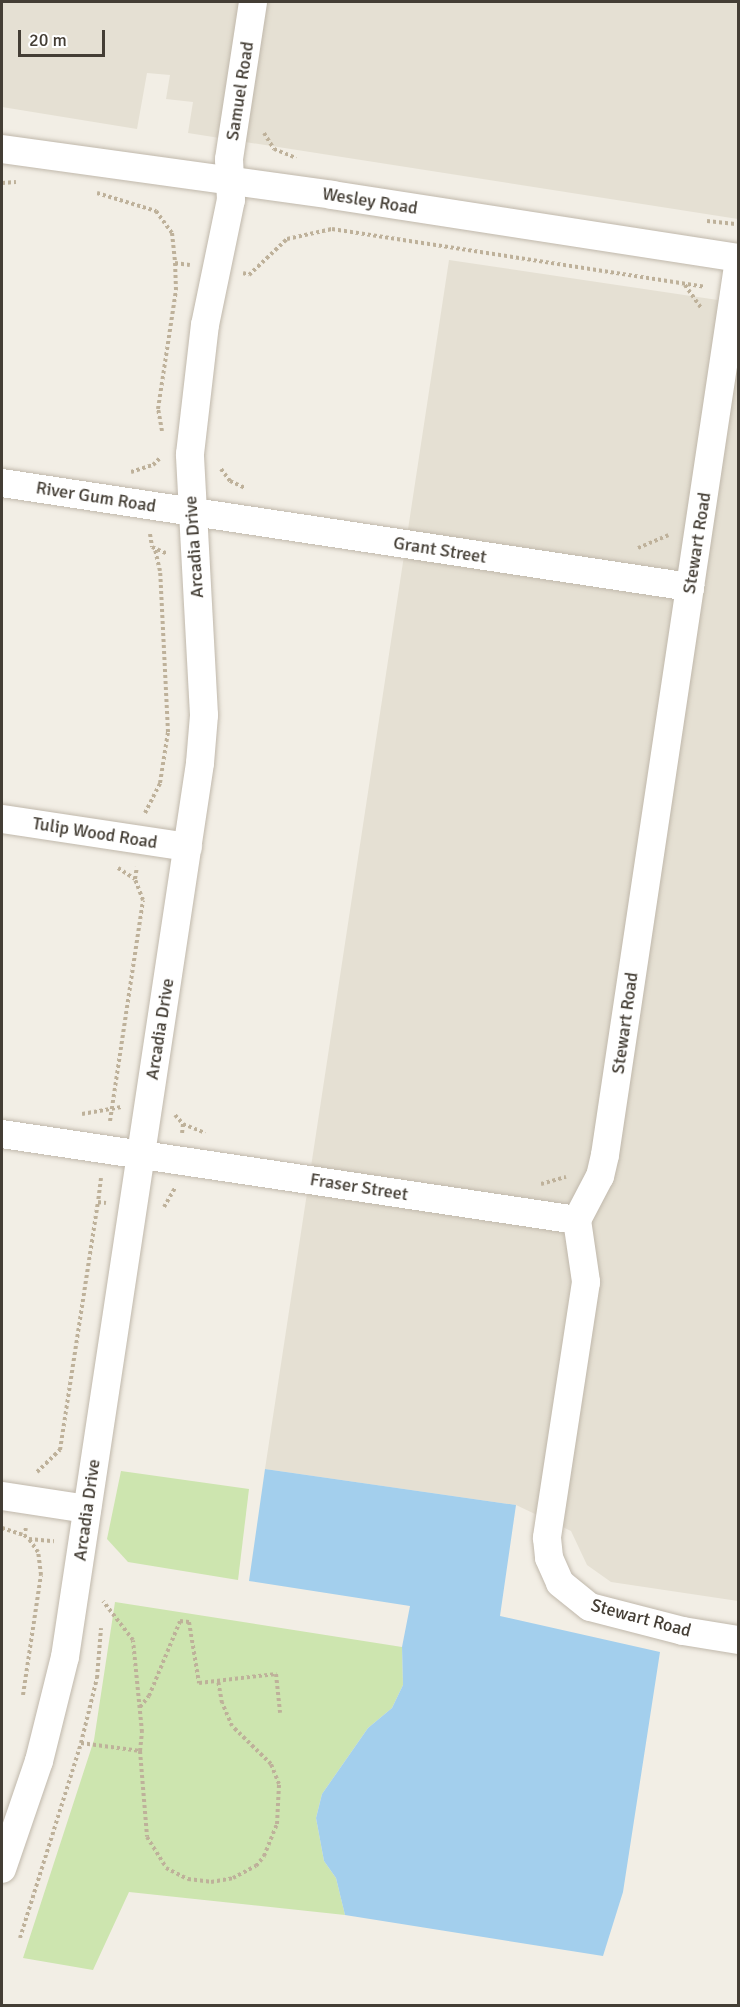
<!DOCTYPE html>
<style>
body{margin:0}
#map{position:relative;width:740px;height:2007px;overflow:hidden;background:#f2eee5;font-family:Signika,sans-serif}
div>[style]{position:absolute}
.residential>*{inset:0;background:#e5e0d3}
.green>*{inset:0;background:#cde5af}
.water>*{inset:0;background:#a3cfed}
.path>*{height:4px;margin-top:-2px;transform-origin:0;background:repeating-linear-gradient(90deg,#beb19a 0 3px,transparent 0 6px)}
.roads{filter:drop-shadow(0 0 2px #c0b8ab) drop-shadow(0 0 2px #c0b8ab)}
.street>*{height:28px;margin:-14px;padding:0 14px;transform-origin:14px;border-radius:14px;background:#fff}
span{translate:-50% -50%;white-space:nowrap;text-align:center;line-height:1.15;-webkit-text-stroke:5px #fff;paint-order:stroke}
.street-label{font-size:18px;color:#443e35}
.frame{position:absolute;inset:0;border:3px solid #443e35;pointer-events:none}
.scale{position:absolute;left:18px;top:30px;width:87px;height:27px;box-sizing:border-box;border:3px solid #443e35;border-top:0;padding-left:8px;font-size:18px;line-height:21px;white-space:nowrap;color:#443e35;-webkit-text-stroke:4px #fff;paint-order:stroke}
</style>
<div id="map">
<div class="residential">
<i style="clip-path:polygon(2px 2px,738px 2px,738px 219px,188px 133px,193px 102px,166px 99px,170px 75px,147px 73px,137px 129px,2px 107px)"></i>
<i style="clip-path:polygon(449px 260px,738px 303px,738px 1601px,611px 1582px,587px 1565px,571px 1531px,516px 1505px,265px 1469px)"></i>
</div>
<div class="green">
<i style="clip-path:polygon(121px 1471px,249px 1489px,238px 1580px,128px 1562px,107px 1539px)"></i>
<i style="clip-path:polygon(115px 1602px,402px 1647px,403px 1685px,392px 1708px,368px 1728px,322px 1794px,316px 1818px,324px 1861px,336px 1878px,345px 1915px,129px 1892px,93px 1970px,23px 1958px,94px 1740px)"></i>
</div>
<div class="water">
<i style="clip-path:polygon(265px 1469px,516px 1505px,500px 1616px,660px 1652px,623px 1892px,603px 1956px,345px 1915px,336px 1878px,324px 1861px,316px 1818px,322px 1794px,368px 1728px,392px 1708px,403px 1685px,402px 1647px,410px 1606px,249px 1581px)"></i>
</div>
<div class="path">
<i style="left:264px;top:133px;width:19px;rotate:58deg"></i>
<i style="left:274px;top:149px;width:24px;rotate:22deg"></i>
<i style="left:2px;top:183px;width:14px;rotate:-4deg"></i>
<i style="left:97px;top:193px;width:62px;rotate:17deg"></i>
<i style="left:156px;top:211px;width:27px;rotate:54deg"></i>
<i style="left:172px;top:233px;width:30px;rotate:84deg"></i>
<i style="left:175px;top:263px;width:15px;rotate:8deg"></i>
<i style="left:707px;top:221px;width:31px;rotate:6deg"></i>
<i style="left:243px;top:273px;width:6px;rotate:18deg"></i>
<i style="left:249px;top:275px;width:52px;rotate:-43.5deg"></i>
<i style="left:287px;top:239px;width:46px;rotate:-12.5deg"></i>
<i style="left:332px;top:229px;width:377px;rotate:8.8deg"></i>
<i style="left:685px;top:285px;width:28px;rotate:55deg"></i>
<i style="left:162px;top:431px;width:22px;rotate:-100deg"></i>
<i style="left:158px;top:409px;width:120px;rotate:-81.4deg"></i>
<i style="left:176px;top:290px;width:27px;rotate:-92deg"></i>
<i style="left:221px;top:469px;width:15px;rotate:53deg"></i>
<i style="left:230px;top:481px;width:17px;rotate:25deg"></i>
<i style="left:131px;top:472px;width:23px;rotate:-18deg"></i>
<i style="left:153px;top:465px;width:11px;rotate:-45deg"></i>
<i style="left:150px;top:534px;width:13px;rotate:81deg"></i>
<i style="left:152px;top:547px;width:17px;rotate:24deg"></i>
<i style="left:638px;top:548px;width:33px;rotate:-23deg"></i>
<i style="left:145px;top:813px;width:34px;rotate:-63deg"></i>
<i style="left:160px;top:783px;width:52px;rotate:-81.1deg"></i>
<i style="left:168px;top:732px;width:161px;rotate:-92.8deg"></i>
<i style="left:160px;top:571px;width:23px;rotate:-103deg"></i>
<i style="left:118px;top:868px;width:20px;rotate:33deg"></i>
<i style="left:82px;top:1114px;width:40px;rotate:-10deg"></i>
<i style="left:175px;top:1115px;width:12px;rotate:48deg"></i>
<i style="left:183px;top:1124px;width:9px;rotate:96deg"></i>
<i style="left:110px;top:1121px;width:223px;rotate:-81.5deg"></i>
<i style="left:143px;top:900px;width:22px;rotate:-111deg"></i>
<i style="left:135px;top:879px;width:12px;rotate:-81deg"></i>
<i style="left:183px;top:1124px;width:24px;rotate:22deg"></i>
<i style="left:101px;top:1178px;width:24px;rotate:97deg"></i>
<i style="left:98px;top:1202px;width:8px;rotate:7deg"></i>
<i style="left:541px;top:1184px;width:26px;rotate:-16deg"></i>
<i style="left:164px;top:1207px;width:22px;rotate:-60deg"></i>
<i style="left:37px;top:1472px;width:32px;rotate:-44deg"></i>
<i style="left:60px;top:1450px;width:251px;rotate:-81.3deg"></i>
<i style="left:2px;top:1528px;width:23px;rotate:18deg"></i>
<i style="left:26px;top:1528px;width:7px;rotate:106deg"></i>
<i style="left:24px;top:1535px;width:6px;rotate:39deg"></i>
<i style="left:29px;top:1539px;width:25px;rotate:5deg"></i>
<i style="left:23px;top:1695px;width:121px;rotate:-81.5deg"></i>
<i style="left:41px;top:1575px;width:23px;rotate:-97deg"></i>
<i style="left:38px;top:1552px;width:16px;rotate:-125deg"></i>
<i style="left:140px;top:1707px;width:14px;rotate:-51deg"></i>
<i style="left:149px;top:1696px;width:81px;rotate:-67.5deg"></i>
<i style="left:180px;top:1621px;width:9px;rotate:6deg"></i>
<i style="left:189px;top:1622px;width:62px;rotate:80.7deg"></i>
<i style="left:199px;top:1683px;width:78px;rotate:-6.7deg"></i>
<i style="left:276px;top:1674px;width:39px;rotate:84deg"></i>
<i style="left:81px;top:1743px;width:67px;rotate:-76.2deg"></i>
<i style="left:97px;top:1678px;width:50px;rotate:-85.4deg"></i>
<i style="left:140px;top:1751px;width:86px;rotate:85.3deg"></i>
<i style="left:147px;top:1837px;width:36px;rotate:58deg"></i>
<i style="left:166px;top:1868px;width:25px;rotate:27deg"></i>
<i style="left:188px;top:1879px;width:23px;rotate:7deg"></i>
<i style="left:211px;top:1882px;width:22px;rotate:-10deg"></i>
<i style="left:233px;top:1878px;width:26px;rotate:-28deg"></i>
<i style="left:256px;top:1866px;width:13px;rotate:-51deg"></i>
<i style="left:264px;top:1856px;width:35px;rotate:-68deg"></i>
<i style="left:277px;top:1824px;width:40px;rotate:-87.1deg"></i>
<i style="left:279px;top:1784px;width:22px;rotate:-112deg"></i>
<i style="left:271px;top:1764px;width:54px;rotate:-135.7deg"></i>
<i style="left:232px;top:1726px;width:25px;rotate:-113deg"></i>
<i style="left:222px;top:1703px;width:23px;rotate:-100deg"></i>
<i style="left:20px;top:1938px;width:204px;rotate:-72.6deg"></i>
<i style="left:81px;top:1743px;width:60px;rotate:7.7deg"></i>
<i style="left:140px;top:1751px;width:19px;rotate:-84deg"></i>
<i style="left:142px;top:1732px;width:92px;rotate:-95.6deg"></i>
<i style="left:133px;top:1640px;width:49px;rotate:-127.6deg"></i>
</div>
<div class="roads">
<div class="street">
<i style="left:2px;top:149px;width:333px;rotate:7.9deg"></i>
<i style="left:332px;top:195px;width:411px;rotate:8.8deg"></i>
<i style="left:738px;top:266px;width:899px;rotate:98.51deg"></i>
<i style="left:605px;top:1155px;width:22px;rotate:103deg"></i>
<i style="left:600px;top:1176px;width:50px;rotate:117.6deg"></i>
<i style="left:577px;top:1220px;width:63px;rotate:81.7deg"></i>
<i style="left:586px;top:1282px;width:259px;rotate:98.7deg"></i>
<i style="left:547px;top:1538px;width:20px;rotate:84deg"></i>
<i style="left:549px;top:1558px;width:27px;rotate:66deg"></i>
<i style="left:560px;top:1583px;width:38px;rotate:39deg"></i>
<i style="left:590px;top:1607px;width:96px;rotate:14.5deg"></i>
<i style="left:683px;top:1631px;width:56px;rotate:9.3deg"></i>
<i style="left:2px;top:483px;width:696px;rotate:8.6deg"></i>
<i style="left:2px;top:819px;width:188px;rotate:8.6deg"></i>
<i style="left:2px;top:1134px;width:581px;rotate:8.51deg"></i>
<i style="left:2px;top:1496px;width:86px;rotate:8.7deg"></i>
<i style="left:2px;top:1869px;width:114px;rotate:-71.1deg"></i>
<i style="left:39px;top:1761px;width:107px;rotate:-76deg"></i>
<i style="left:65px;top:1657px;width:904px;rotate:-81.41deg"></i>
<i style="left:200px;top:763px;width:48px;rotate:-85.2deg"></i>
<i style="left:204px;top:715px;width:261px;rotate:-93.1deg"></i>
<i style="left:190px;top:454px;width:130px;rotate:-83.4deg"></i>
<i style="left:205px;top:325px;width:128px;rotate:-78.3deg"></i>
<i style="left:231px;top:200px;width:41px;rotate:-92.8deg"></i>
<i style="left:229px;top:159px;width:159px;rotate:-81.3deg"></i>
</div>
</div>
<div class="street-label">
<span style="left:240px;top:91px;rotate:-81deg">Samuel Road</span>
<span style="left:370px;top:201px;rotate:9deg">Wesley Road</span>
<span style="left:96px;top:497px;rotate:9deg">River Gum Road</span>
<span style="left:697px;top:543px;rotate:-81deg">Stewart Road</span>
<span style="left:194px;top:547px;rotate:-94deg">Arcadia Drive</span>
<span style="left:440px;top:550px;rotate:9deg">Grant Street</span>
<span style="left:95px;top:833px;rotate:9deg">Tulip Wood Road</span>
<span style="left:625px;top:1023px;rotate:-82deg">Stewart Road</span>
<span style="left:160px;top:1029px;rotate:-81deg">Arcadia Drive</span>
<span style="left:359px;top:1187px;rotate:9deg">Fraser Street</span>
<span style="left:87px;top:1510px;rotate:-82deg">Arcadia Drive</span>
<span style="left:641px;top:1618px;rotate:15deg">Stewart Road</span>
</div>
<div class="frame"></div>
<div class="scale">20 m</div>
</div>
